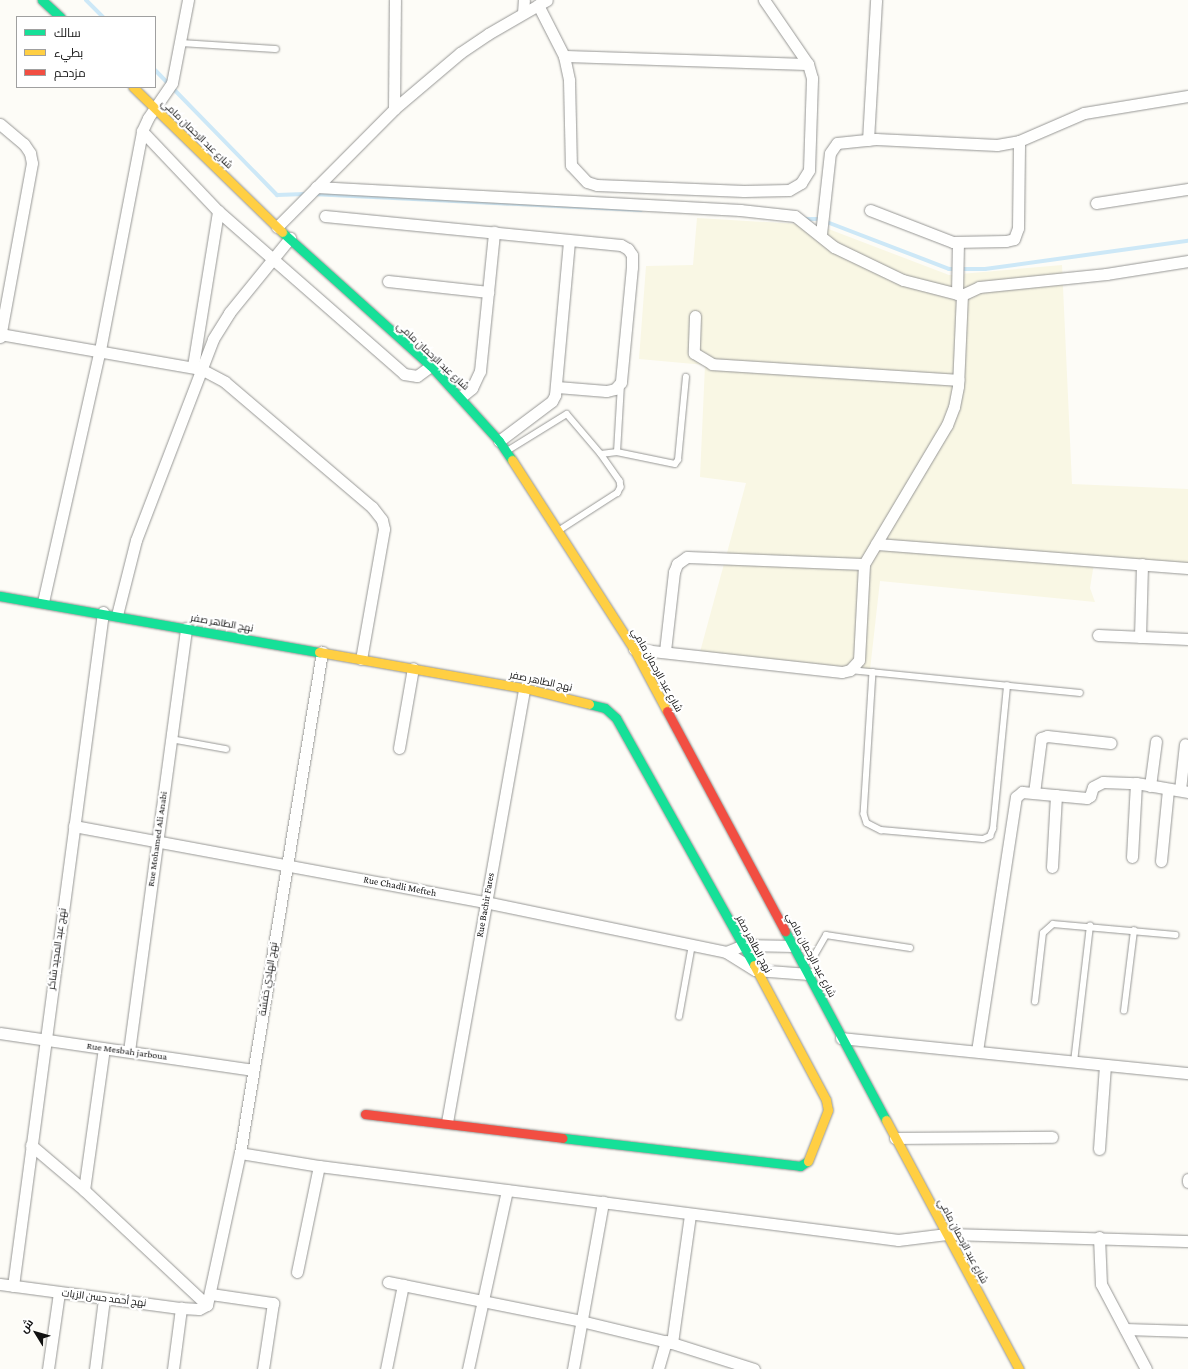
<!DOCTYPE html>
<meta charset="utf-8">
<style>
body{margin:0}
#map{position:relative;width:1188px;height:1369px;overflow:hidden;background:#fdfcf7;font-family:"Crimson Pro",Cairo,serif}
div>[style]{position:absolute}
.farmland>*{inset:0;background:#f9f7e4}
.stream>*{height:4px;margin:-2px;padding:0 2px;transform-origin:2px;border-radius:2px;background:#cde8f7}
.roads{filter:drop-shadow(0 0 1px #979795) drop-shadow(0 0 1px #979795)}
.lane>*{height:5.5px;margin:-2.75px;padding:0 2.75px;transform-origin:2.75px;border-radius:2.75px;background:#fffffe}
.street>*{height:11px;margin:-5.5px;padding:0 5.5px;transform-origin:5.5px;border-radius:5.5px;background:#fffffe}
.fast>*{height:9px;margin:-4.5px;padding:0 4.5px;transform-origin:4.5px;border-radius:4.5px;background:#16e098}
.slow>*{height:9px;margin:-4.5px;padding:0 4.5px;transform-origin:4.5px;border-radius:4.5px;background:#ffcf43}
.jam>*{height:9px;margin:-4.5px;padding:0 4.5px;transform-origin:4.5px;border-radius:4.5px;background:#f24e42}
span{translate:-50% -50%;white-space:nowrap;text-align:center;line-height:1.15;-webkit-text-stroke:4px #fff;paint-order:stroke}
.street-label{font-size:10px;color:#111}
.legend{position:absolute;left:16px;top:16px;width:140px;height:72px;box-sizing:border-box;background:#fff;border:1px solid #a0a0a0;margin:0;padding:5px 7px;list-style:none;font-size:12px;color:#111}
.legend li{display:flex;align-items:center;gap:8px;height:20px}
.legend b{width:20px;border:1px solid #a0a0a0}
.north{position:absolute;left:16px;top:1313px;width:40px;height:40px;-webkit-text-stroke:3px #fff;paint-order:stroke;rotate:307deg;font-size:11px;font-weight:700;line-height:16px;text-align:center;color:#111}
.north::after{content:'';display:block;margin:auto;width:14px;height:18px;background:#111;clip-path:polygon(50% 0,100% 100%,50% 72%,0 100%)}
</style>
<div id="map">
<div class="farmland">
<i style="clip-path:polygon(697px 218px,818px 225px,949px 275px,1062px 265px,1072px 484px,1188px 489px,1188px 564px,1095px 557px,1090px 588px,1095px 602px,880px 581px,870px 670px,700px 652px,746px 483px,700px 477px,705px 365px,639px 359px,646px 266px,693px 265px)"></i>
</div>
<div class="stream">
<i style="left:86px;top:0;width:24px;rotate:45deg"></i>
<i style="left:155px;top:70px;width:175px;rotate:45.7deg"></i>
<i style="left:277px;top:195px;width:28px;rotate:-2deg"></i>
<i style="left:312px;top:194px;width:329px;rotate:2.8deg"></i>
<i style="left:804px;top:219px;width:15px"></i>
<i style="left:819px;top:219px;width:139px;rotate:21deg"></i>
<i style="left:949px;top:269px;width:36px"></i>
<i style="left:985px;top:269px;width:205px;rotate:-7.9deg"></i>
</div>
<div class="roads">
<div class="lane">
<i style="left:180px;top:43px;width:96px;rotate:3.6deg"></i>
<i style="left:507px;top:451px;width:70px;rotate:-31.7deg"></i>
<i style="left:567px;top:414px;width:52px;rotate:49.6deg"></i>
<i style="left:601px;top:454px;width:33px;rotate:55deg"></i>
<i style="left:620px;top:481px;width:6px;rotate:81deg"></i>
<i style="left:621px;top:487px;width:7px;rotate:117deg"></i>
<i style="left:618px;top:493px;width:70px;rotate:147.2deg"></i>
<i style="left:617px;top:452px;width:59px;rotate:11.7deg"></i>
<i style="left:675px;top:464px;width:5px;rotate:-53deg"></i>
<i style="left:678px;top:460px;width:83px;rotate:-84.5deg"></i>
<i style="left:601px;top:454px;width:16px;rotate:-7deg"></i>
<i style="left:617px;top:452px;width:68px;rotate:-86.6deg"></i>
<i style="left:850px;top:670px;width:231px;rotate:5.7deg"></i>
<i style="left:873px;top:672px;width:142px;rotate:93.6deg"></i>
<i style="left:864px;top:814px;width:9px;rotate:72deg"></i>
<i style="left:867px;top:823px;width:16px;rotate:27deg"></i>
<i style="left:881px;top:830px;width:102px;rotate:5deg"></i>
<i style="left:983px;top:839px;width:8px;rotate:-23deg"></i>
<i style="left:990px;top:836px;width:8px;rotate:-67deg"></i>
<i style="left:993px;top:829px;width:144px;rotate:-84.4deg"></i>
<i style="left:171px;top:739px;width:56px;rotate:10.3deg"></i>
<i style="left:804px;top:964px;width:13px;rotate:-39deg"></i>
<i style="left:814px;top:956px;width:24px;rotate:-60deg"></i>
<i style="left:826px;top:935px;width:85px;rotate:8.8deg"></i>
<i style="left:1035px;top:1002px;width:69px;rotate:-83.4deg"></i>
<i style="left:1043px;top:933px;width:13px;rotate:-42deg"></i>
<i style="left:1053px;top:924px;width:123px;rotate:5.1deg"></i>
<i style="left:1124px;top:1011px;width:81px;rotate:-82.9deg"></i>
<i style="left:679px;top:1017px;width:73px;rotate:-79.8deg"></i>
<i style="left:1074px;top:1062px;width:137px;rotate:-83.3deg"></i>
</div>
<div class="street">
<i style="left:538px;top:5px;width:10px;rotate:-29deg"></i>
<i style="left:523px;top:13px;width:13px;rotate:-86deg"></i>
<i style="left:564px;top:56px;width:244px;rotate:1.9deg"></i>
<i style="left:394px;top:109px;width:109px;rotate:-89.5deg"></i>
<i style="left:0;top:124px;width:31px;rotate:40deg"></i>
<i style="left:24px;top:144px;width:11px;rotate:56deg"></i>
<i style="left:30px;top:153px;width:10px;rotate:79deg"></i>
<i style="left:32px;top:163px;width:177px;rotate:100.4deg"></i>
<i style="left:142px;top:131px;width:110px;rotate:46.5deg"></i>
<i style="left:218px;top:211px;width:247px;rotate:41.2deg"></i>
<i style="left:404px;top:374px;width:13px;rotate:9deg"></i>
<i style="left:417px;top:376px;width:17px;rotate:-36deg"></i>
<i style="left:868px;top:140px;width:140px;rotate:-86.7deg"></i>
<i style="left:316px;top:187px;width:425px;rotate:3.1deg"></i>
<i style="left:740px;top:210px;width:55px;rotate:6.2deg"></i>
<i style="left:795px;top:216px;width:50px;rotate:38.5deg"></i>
<i style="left:834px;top:247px;width:76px;rotate:25.6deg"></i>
<i style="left:903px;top:280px;width:61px;rotate:14.3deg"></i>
<i style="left:1096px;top:203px;width:93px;rotate:-8.7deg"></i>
<i style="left:870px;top:210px;width:89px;rotate:21.1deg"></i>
<i style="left:953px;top:242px;width:53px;rotate:-1.1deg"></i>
<i style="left:1006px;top:241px;width:8px;rotate:-14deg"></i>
<i style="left:1014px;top:239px;width:12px;rotate:-70deg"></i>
<i style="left:1018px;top:228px;width:87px;rotate:-89.3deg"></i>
<i style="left:325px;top:216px;width:297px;rotate:5.6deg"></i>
<i style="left:621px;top:245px;width:8px;rotate:30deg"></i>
<i style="left:628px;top:249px;width:7px;rotate:56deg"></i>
<i style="left:632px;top:255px;width:12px;rotate:90deg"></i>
<i style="left:632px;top:267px;width:116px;rotate:95.5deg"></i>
<i style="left:621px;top:382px;width:9px;rotate:131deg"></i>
<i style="left:615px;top:389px;width:9px;rotate:167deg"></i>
<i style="left:606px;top:391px;width:49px;rotate:-175.3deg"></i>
<i style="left:277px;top:227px;width:166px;rotate:-45.2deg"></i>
<i style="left:394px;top:109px;width:87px;rotate:-40.3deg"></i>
<i style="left:460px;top:53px;width:34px;rotate:-34deg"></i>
<i style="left:488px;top:34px;width:58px;rotate:-30.1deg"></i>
<i style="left:538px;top:5px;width:57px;rotate:63deg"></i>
<i style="left:564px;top:56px;width:25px;rotate:78deg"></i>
<i style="left:569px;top:80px;width:85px;rotate:88.7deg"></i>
<i style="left:571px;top:165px;width:23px;rotate:47deg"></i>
<i style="left:587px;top:182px;width:10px;rotate:17deg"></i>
<i style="left:597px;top:185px;width:147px;rotate:2.3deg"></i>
<i style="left:744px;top:191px;width:45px;rotate:-1.3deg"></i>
<i style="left:789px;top:190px;width:14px;rotate:-30deg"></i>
<i style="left:801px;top:183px;width:15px;rotate:-58deg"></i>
<i style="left:809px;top:170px;width:92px;rotate:-88.1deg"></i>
<i style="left:812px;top:78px;width:15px;rotate:-106deg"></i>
<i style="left:808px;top:64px;width:78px;rotate:-124.5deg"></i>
<i style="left:821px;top:234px;width:81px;rotate:-83.7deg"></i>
<i style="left:830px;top:153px;width:12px;rotate:-55deg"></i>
<i style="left:837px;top:143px;width:39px;rotate:-6deg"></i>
<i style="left:876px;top:139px;width:121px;rotate:2.8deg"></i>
<i style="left:997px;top:145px;width:22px;rotate:-10deg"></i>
<i style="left:1019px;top:141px;width:71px;rotate:-23.3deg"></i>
<i style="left:1084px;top:113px;width:105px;rotate:-9.3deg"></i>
<i style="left:388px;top:281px;width:101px;rotate:6.3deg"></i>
<i style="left:957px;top:294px;width:52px;rotate:-88.9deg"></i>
<i style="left:695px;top:316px;width:37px;rotate:92deg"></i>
<i style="left:694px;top:353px;width:21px;rotate:31deg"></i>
<i style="left:712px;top:364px;width:247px;rotate:3.7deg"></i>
<i style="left:0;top:334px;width:204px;rotate:9.9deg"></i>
<i style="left:201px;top:369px;width:27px;rotate:28deg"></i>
<i style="left:225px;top:382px;width:193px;rotate:40.4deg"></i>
<i style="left:372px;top:507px;width:16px;rotate:52deg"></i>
<i style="left:382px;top:520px;width:9px;rotate:77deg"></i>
<i style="left:384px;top:529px;width:132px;rotate:100deg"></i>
<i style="left:193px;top:366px;width:157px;rotate:-80.8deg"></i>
<i style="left:461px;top:397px;width:14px;rotate:-39deg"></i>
<i style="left:472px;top:388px;width:19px;rotate:-65deg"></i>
<i style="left:480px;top:371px;width:140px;rotate:-84.2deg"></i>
<i style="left:499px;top:441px;width:66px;rotate:-37deg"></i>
<i style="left:552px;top:401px;width:7px;rotate:-63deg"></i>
<i style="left:555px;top:395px;width:155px;rotate:-84.8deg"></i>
<i style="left:876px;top:544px;width:313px;rotate:4.4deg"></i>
<i style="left:43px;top:602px;width:258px;rotate:-77.3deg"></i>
<i style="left:100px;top:350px;width:223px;rotate:-79.1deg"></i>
<i style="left:142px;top:131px;width:14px;rotate:-65deg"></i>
<i style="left:148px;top:118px;width:42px;rotate:-55.6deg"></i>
<i style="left:172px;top:83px;width:85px;rotate:-79.1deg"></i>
<i style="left:117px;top:615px;width:77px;rotate:-75.8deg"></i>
<i style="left:136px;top:540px;width:215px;rotate:-69deg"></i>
<i style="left:213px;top:339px;width:31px;rotate:-58deg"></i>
<i style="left:229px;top:313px;width:97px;rotate:-50.9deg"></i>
<i style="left:1098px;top:635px;width:90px;rotate:2.5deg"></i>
<i style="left:1140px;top:637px;width:73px;rotate:-88.4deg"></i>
<i style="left:634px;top:649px;width:209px;rotate:6.3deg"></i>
<i style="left:842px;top:672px;width:8px;rotate:-14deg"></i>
<i style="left:850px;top:670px;width:13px;rotate:-48deg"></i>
<i style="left:859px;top:660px;width:96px;rotate:-87deg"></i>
<i style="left:864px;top:564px;width:162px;rotate:-59.2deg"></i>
<i style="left:947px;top:425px;width:19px;rotate:-69deg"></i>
<i style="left:954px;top:407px;width:21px;rotate:-79deg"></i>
<i style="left:958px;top:386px;width:91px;rotate:-87.5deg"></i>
<i style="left:962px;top:295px;width:19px;rotate:-25deg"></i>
<i style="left:979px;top:287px;width:128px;rotate:-5.8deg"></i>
<i style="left:1106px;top:274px;width:83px;rotate:-9deg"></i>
<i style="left:665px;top:651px;width:80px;rotate:-83.5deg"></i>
<i style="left:674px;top:572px;width:9px;rotate:-69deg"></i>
<i style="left:677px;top:564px;width:12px;rotate:-35deg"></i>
<i style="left:687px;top:557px;width:177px;rotate:2.3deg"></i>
<i style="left:399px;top:748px;width:81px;rotate:-80.1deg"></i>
<i style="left:1150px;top:786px;width:45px;rotate:-82.4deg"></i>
<i style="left:1180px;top:790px;width:46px;rotate:-83.8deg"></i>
<i style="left:1034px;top:793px;width:55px;rotate:-82.7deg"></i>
<i style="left:1041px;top:738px;width:6px;rotate:-18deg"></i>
<i style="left:1047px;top:736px;width:64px;rotate:6.2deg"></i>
<i style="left:74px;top:826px;width:418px;rotate:10.5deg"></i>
<i style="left:485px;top:902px;width:246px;rotate:11.7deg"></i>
<i style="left:726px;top:952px;width:34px;rotate:32deg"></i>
<i style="left:755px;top:970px;width:54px;rotate:4.2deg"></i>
<i style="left:1132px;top:857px;width:74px;rotate:-86.9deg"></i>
<i style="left:1161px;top:861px;width:72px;rotate:-84.4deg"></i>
<i style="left:1052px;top:867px;width:72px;rotate:-86.8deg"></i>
<i style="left:726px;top:952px;width:18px;rotate:-22deg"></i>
<i style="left:743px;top:945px;width:51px;rotate:1.1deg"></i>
<i style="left:0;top:1033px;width:256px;rotate:8.3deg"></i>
<i style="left:841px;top:1038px;width:349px;rotate:5.8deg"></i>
<i style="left:129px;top:1051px;width:427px;rotate:-82.3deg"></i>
<i style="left:977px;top:1051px;width:257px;rotate:-81.3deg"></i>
<i style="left:1016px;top:797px;width:8px;rotate:-40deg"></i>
<i style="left:1022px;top:792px;width:65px;rotate:5.3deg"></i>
<i style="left:1087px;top:798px;width:4px;rotate:-34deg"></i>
<i style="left:1090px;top:796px;width:9px;rotate:-72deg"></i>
<i style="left:1093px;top:787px;width:11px;rotate:-27deg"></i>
<i style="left:1103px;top:782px;width:33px;rotate:2deg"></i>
<i style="left:1136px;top:783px;width:53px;rotate:9.8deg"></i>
<i style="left:447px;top:1122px;width:441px;rotate:-79.9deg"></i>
<i style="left:895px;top:1138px;width:157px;rotate:-0.4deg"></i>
<i style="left:31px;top:1145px;width:70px;rotate:40.3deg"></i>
<i style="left:84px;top:1190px;width:168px;rotate:43.1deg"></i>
<i style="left:1099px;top:1149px;width:84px;rotate:-85.9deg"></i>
<i style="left:240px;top:1153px;width:80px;rotate:9.3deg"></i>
<i style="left:319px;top:1166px;width:584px;rotate:7.28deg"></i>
<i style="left:898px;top:1240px;width:49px;rotate:-7deg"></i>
<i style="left:947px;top:1234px;width:241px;rotate:1.7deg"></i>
<i style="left:1188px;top:1182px;width:3px;rotate:-90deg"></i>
<i style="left:84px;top:1190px;width:143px;rotate:-82deg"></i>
<i style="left:1099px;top:1237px;width:47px;rotate:87.6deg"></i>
<i style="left:1101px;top:1284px;width:96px;rotate:62.1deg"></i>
<i style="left:297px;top:1272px;width:108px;rotate:-78.3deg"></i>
<i style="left:388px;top:1282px;width:197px;rotate:11.4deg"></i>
<i style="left:581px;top:1321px;width:94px;rotate:13.6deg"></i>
<i style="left:672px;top:1343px;width:86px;rotate:17.6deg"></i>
<i style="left:0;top:1284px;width:183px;rotate:7.6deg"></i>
<i style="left:181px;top:1308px;width:18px;rotate:3deg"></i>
<i style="left:199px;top:1309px;width:9px;rotate:-27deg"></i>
<i style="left:13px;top:1286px;width:680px;rotate:-82.39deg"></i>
<i style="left:211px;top:1294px;width:63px;rotate:8.3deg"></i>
<i style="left:273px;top:1303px;width:67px;rotate:98.6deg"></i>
<i style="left:207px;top:1305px;width:156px;rotate:-77.8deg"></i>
<i style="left:240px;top:1153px;width:508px;rotate:-80.7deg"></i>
<i style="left:1125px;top:1329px;width:63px;rotate:1.8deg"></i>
<i style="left:672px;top:1343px;width:129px;rotate:-82deg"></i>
<i style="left:48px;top:1369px;width:77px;rotate:-81.8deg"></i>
<i style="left:95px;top:1369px;width:71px;rotate:-82.7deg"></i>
<i style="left:173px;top:1369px;width:62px;rotate:-82.5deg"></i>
<i style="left:386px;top:1369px;width:86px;rotate:-78.6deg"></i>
<i style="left:468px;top:1369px;width:183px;rotate:-77.7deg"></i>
<i style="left:573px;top:1369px;width:170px;rotate:-79.8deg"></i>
<i style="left:658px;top:1369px;width:29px;rotate:-74deg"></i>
</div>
<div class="fast">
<i style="left:42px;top:0;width:25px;rotate:43deg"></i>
<i style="left:282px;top:232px;width:200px;rotate:42deg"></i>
<i style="left:431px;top:366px;width:101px;rotate:47.8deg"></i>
<i style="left:499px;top:441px;width:23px;rotate:56deg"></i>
<i style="left:0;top:596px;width:324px;rotate:10deg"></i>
<i style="left:589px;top:704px;width:16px;rotate:14deg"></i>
<i style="left:605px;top:708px;width:15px;rotate:42deg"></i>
<i style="left:616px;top:718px;width:283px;rotate:60.8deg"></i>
<i style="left:785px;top:931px;width:214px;rotate:61.9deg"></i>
<i style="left:563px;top:1138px;width:239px;rotate:6.7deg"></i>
<i style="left:800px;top:1166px;width:9px;rotate:-32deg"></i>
</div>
<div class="slow">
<i style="left:133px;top:87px;width:208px;rotate:44.2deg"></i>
<i style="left:512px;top:460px;width:225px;rotate:57.2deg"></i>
<i style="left:634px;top:649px;width:70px;rotate:62deg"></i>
<i style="left:319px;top:652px;width:208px;rotate:10deg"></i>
<i style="left:524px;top:688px;width:67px;rotate:13.8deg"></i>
<i style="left:754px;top:965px;width:153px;rotate:61.9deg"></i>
<i style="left:826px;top:1100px;width:10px;rotate:79deg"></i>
<i style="left:828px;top:1110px;width:55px;rotate:111.4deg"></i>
<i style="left:886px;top:1120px;width:282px;rotate:61.9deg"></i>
</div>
<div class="jam">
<i style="left:667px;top:711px;width:250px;rotate:61.8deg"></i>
<i style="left:365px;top:1114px;width:199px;rotate:6.9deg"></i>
</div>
</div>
<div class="street-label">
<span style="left:197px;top:134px;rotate:44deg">شارع عبد الرحمان مامي</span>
<span style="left:433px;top:356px;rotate:43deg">شارع عبد الرحمان مامي</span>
<span style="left:222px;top:623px;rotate:10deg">نهج الطاهر صفر</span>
<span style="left:657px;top:670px;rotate:61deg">شارع عبد الرحمان مامي</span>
<span style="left:541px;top:681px;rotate:12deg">نهج الطاهر صفر</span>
<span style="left:157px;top:839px;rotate:-82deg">Rue Mohamed Ali Anabi</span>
<span style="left:400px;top:886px;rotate:11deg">Rue Chadli Mefteh</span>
<span style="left:485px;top:905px;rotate:-80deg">Rue Bachir Fares</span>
<span style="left:754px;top:944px;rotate:62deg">نهج الطاهر صفر</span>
<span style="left:57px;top:949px;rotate:-82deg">نهج عبد المجيد شاكر</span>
<span style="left:811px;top:955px;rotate:62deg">شارع عبد الرحمان مامي</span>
<span style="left:268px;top:979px;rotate:-81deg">نهج الهادي خفشة</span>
<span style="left:127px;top:1051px;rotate:8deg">Rue Mesbah jarboua</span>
<span style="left:963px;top:1241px;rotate:62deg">شارع عبد الرحمان مامي</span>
<span style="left:104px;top:1298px;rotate:7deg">نهج أحمد حسن الزيات</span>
</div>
<ul class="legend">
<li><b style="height:5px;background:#16e098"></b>سالك</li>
<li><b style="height:5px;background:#ffcf43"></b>بطيء</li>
<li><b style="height:5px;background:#f24e42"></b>مزدحم</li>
</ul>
<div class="north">ش</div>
</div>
